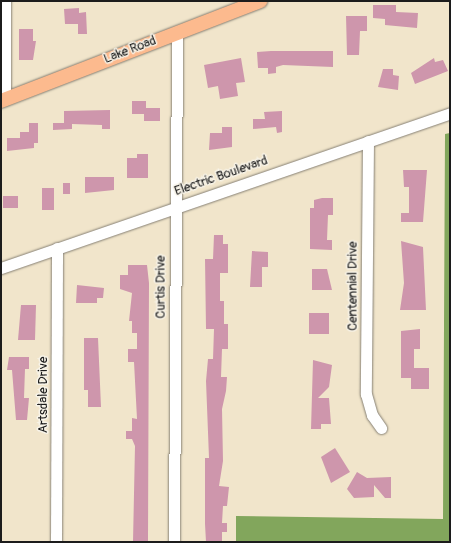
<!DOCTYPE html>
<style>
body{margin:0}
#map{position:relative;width:451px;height:543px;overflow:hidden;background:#f1e5cb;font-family:Pangolin,sans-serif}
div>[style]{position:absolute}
.forest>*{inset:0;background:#82a65c}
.building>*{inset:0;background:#ce96ac;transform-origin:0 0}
.roads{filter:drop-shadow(0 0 1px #868074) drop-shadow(0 0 1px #868074)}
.minor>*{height:11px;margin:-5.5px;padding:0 5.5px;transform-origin:5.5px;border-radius:5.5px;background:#fff}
.major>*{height:14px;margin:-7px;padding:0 7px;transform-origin:7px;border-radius:7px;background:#fcba8e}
span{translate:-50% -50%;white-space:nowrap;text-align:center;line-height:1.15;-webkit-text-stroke:3px #f7f3e8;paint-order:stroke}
.street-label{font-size:13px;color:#1c1c1c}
.frame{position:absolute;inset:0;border:2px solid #1c1c1c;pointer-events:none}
</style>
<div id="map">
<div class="forest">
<i style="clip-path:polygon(450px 133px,450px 542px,236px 542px,236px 516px,443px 519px,445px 134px)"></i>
</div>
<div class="building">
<i style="clip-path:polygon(373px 5px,396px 5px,396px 12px,418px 13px,417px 28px,385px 25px,385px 19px,373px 18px)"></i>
<i style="clip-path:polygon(79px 8px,79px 13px,86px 12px,87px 34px,78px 34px,78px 24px,65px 24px,64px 9px)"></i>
<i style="clip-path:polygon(346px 16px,367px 16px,367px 31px,360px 31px,359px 55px,347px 55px)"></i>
<i style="clip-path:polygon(19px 29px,33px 29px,33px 41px,36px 41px,33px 60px,19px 60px)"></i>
<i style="clip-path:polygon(271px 51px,333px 51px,333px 67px,283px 65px,276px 67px,276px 73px,268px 74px,268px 68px,258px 68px,257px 52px)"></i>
<i style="clip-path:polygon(241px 58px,245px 82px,236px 83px,238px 96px,220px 99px,218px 86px,208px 88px,204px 65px)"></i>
<i style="clip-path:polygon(434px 58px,435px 62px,443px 60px,448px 71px,415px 84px,411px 73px)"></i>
<i style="clip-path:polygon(383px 69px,393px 69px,393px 75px,399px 76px,398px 90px,378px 87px)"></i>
<i style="clip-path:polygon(132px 101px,146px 101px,146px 108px,160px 108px,160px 121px,144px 121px,144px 114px,132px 114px)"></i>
<i style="clip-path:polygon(110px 110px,110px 129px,102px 129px,102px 125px,72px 124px,72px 129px,53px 130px,53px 123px,64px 123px,64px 111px)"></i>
<i style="clip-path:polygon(282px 111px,282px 132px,277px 133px,276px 127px,253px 129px,253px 119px,265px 119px,264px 112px)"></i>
<i style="clip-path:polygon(29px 123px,38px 123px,38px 143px,34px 143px,34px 148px,7px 151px,7px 138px,20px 138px,20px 132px,29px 132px)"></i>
<i style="clip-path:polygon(222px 127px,232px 127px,232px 147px,209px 150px,210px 133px,222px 133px)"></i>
<i style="clip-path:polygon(137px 154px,148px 154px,148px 178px,127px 178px,127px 158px,137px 158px)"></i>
<i style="clip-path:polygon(403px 170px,427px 170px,423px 222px,401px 222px,401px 213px,409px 213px,409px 187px,404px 187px)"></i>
<i style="clip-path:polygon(85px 177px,114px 177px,114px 190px,85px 193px)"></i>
<i style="left:63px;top:183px;width:7px;height:11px"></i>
<i style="left:42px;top:188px;width:12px;height:22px"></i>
<i style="left:3px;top:196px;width:15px;height:12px"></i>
<i style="clip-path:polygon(322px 198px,333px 198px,333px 215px,328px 215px,327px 240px,332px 240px,332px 250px,310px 249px,310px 208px,314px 208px,314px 200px)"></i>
<i style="clip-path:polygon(214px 235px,223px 235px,223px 244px,228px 244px,228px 273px,220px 273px,220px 301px,224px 301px,224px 324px,228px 324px,228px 349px,222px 349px,221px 377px,227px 377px,226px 391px,222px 409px,223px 461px,219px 486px,229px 487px,227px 506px,223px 506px,222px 523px,227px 523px,227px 532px,222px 532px,222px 542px,206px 542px,205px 524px,205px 458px,209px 458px,206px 381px,208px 359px,213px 359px,214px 329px,206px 329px,205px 259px,213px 259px)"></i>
<i style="clip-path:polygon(401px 241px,423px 247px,426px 310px,400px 310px,404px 283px)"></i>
<i style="clip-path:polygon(252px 251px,268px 252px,268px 267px,262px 267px,262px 287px,250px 287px)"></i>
<i style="clip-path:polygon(128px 265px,147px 265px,149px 283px,148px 542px,133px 542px,135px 446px,132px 439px,126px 439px,126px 431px,132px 431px,132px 418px,137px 419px,134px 362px,128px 362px,128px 349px,137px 349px,137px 333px,132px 333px,132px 321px,129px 321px,132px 293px,120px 289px,120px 275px,128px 275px)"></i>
<i style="clip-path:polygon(312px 269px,327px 269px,332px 290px,312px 290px)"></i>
<i style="clip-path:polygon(77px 285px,104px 288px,103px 298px,97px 298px,97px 303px,76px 303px)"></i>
<i style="clip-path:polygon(21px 305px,36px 305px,35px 340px,18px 340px)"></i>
<i style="left:309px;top:313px;width:20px;height:21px"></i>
<i style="clip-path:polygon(420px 329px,420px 349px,414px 349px,414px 368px,429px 368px,429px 389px,411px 389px,411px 378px,401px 378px,401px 331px)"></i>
<i style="clip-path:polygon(84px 338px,98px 338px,101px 407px,88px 407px,88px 390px,84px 390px)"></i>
<i style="clip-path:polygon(9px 357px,29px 357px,29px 369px,25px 369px,24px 398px,29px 398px,27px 420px,16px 420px,12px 370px,7px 370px)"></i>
<i style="clip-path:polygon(313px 360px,332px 365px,329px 387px,318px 398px,329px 398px,331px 424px,321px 424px,321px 429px,311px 429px)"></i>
<i style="clip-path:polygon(335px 448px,350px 472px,331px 483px,321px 457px)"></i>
<i style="clip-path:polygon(357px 472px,367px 478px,391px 477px,391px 498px,385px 498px,374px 485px,374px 497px,354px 498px,347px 489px)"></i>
</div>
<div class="roads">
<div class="minor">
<i style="left:5px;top:99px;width:98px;rotate:-90deg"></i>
<i style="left:368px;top:141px;width:253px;rotate:90.5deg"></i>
<i style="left:366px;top:394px;width:22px;rotate:74deg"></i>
<i style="left:372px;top:415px;width:16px;rotate:55deg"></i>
<i style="left:1px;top:268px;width:475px;rotate:-19deg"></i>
<i style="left:56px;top:542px;width:294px;rotate:-89.8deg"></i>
<i style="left:174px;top:542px;width:510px;rotate:-89.66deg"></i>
</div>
<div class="major">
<i style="left:1px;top:101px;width:278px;rotate:-21.1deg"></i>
</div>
</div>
<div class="street-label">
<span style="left:130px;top:50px;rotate:-21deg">Lake Road</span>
<span style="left:221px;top:176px;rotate:-19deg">Electric Boulevard</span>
<span style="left:353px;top:286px;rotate:-90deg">Centennial Drive</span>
<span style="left:161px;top:287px;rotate:-90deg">Curtis Drive</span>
<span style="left:43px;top:395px;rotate:-90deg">Artsdale Drive</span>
</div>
<div class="frame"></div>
</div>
